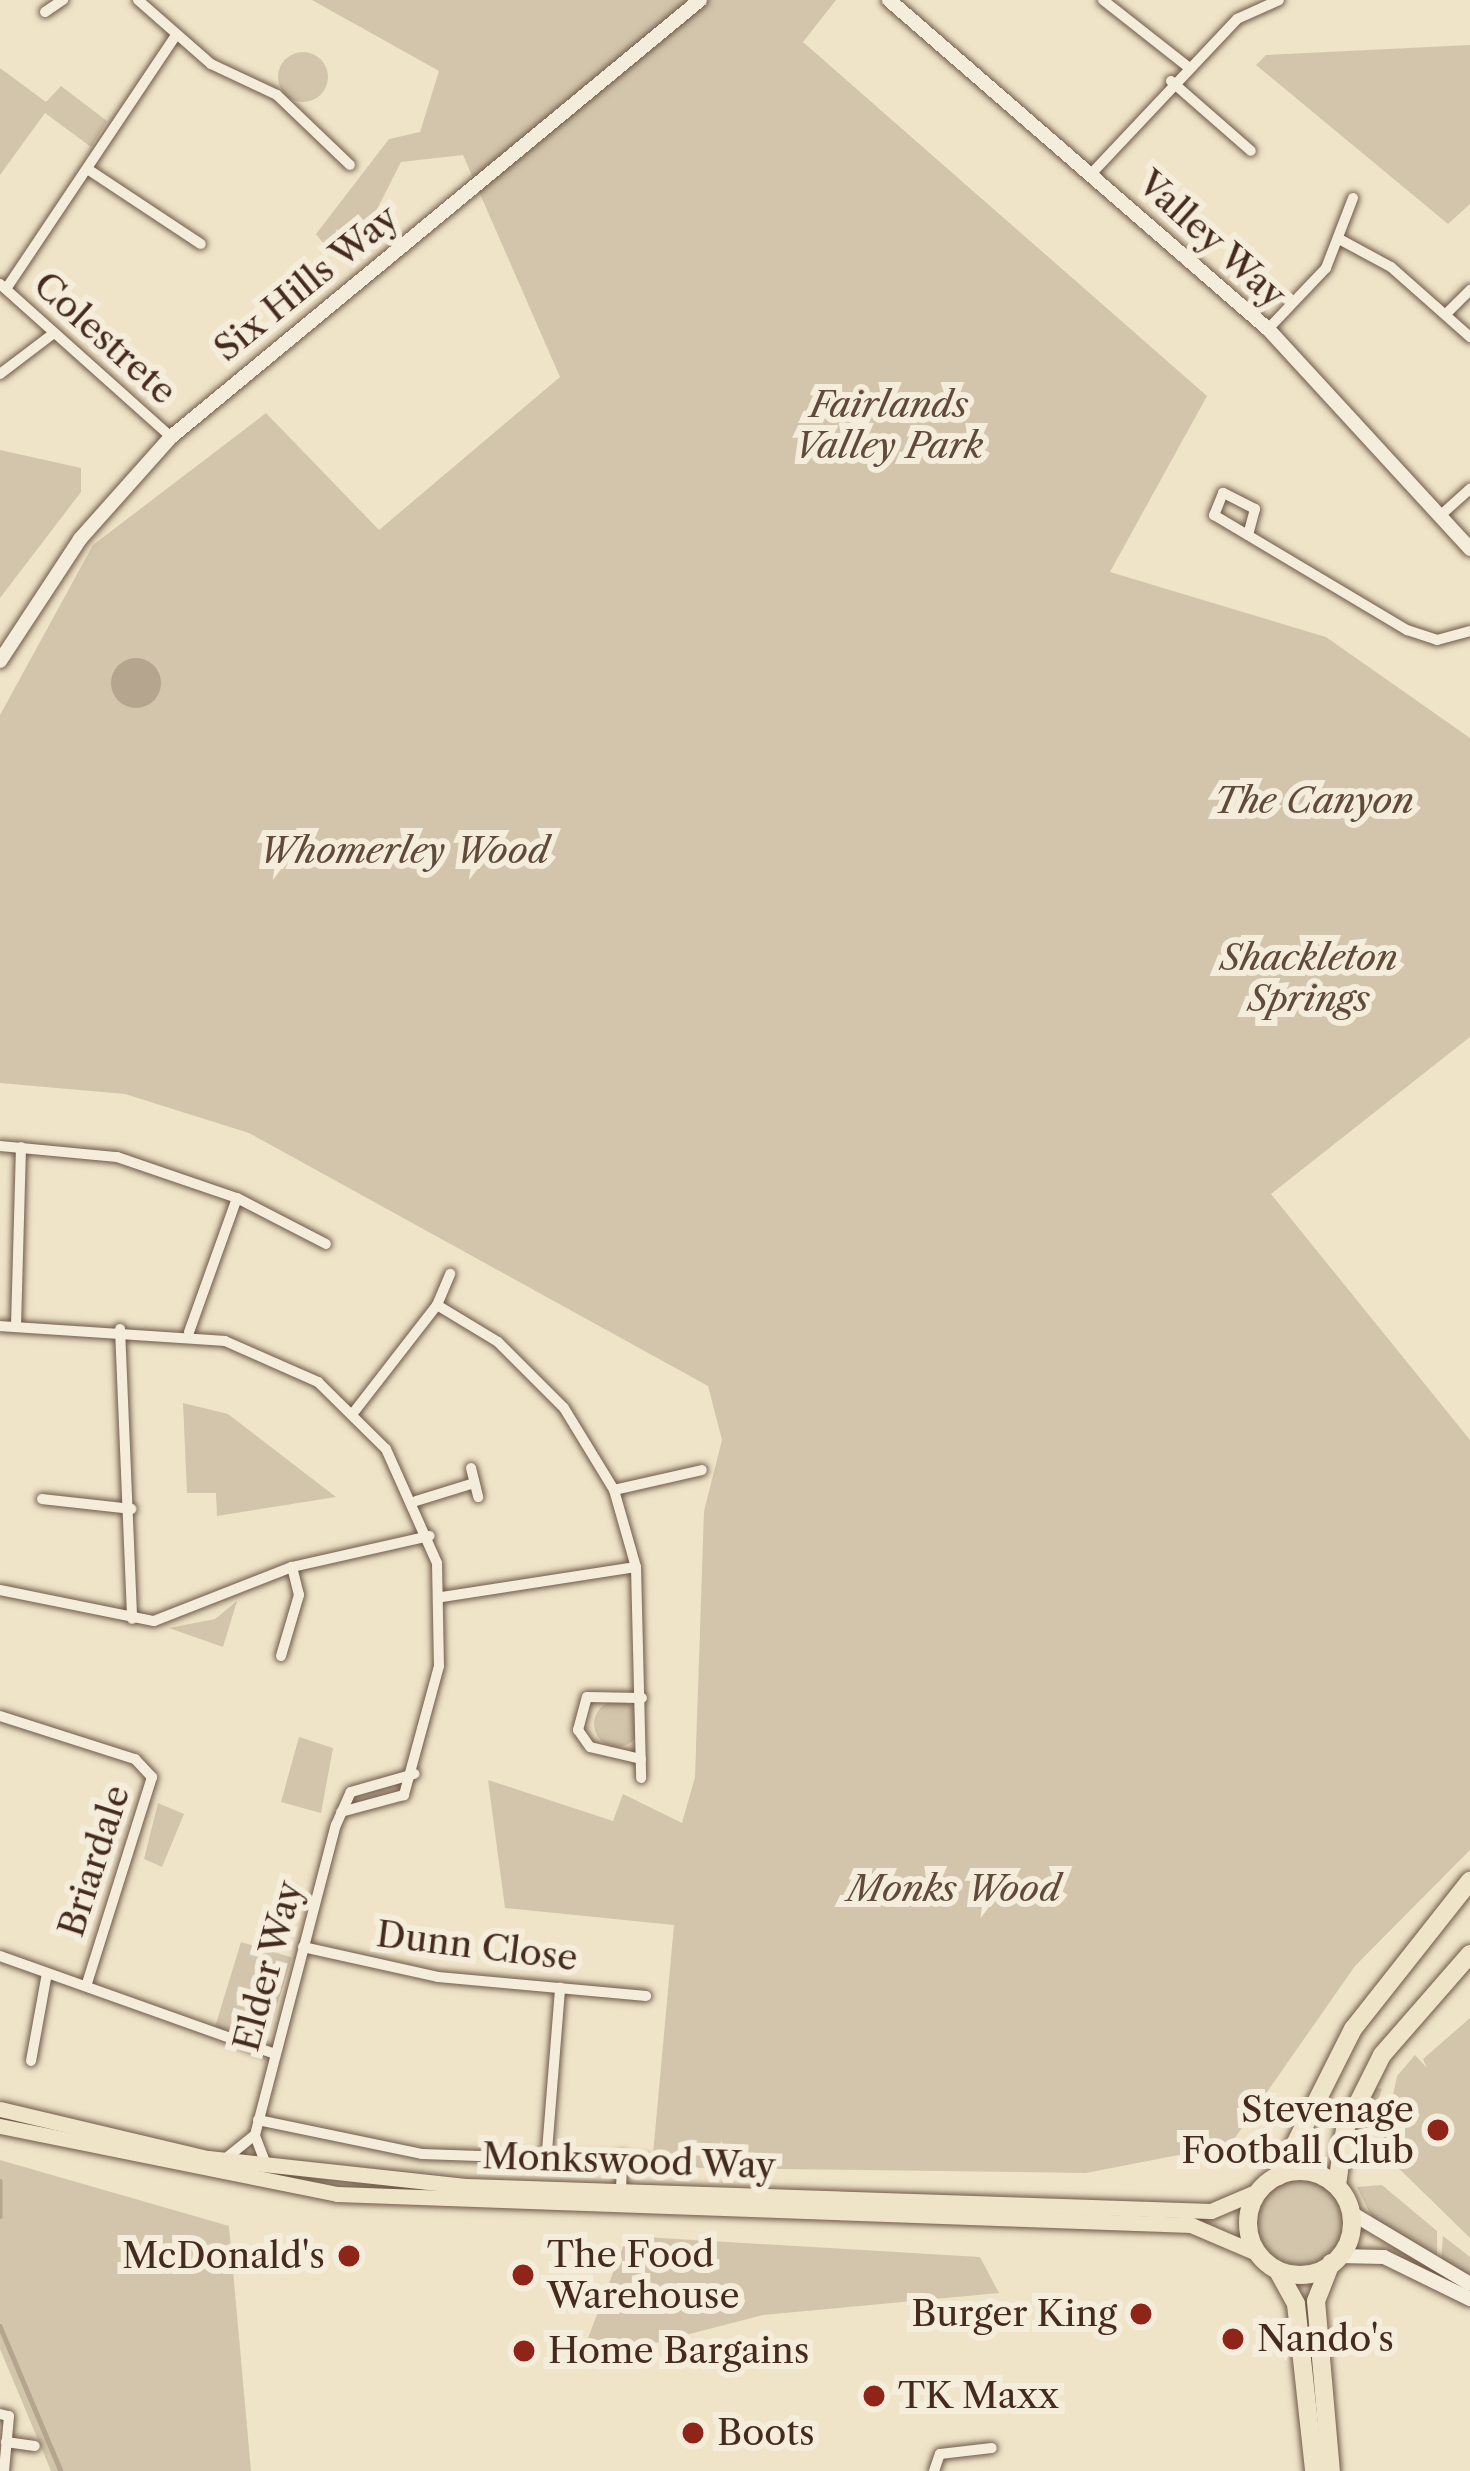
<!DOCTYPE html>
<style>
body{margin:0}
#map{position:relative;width:1470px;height:2471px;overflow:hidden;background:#efe4c8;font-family:"Libre Caslon Text",serif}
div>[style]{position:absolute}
.green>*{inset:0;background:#d2c5ab;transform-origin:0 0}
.round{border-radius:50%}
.water>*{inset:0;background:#b5a58e}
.stream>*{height:4.5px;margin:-2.25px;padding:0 2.25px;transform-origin:2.25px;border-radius:2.25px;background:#b5a58e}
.roads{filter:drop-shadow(0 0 3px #6f5948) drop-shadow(0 0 3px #6f5948)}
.street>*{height:10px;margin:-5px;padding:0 5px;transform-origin:5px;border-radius:5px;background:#f5eddb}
.secondary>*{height:14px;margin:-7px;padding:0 7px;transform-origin:7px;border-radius:7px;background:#f5eddb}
.primary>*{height:15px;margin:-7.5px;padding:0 7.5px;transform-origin:7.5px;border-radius:7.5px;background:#efe4c8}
.highway>*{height:18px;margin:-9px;padding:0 9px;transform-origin:9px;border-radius:9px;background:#efe4c8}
.highway>.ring{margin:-9px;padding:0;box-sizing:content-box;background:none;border:18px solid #efe4c8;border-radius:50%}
.dots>*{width:33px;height:33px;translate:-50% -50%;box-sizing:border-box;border:6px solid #f5eddb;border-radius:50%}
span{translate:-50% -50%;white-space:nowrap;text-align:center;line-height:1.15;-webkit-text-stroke:12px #f5eddb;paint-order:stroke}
.street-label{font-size:36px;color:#442b1e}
.park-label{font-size:36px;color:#604a3a;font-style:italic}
.poi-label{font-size:36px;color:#442b1e}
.right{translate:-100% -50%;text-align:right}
.left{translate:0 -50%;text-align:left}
</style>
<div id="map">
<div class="green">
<i style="clip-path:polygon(312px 0,836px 0,803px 42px,1207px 396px,1110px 572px,1326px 637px,1470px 738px,1470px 1037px,1271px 1194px,1470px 1440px,1470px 1850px,1355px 1966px,1230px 2145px,1086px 2173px,699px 2168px,653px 2154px,674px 1925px,505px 1908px,488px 1780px,613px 1821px,623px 1794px,682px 1823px,695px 1777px,704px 1511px,722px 1440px,708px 1386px,249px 1133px,125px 1094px,0 1083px,0 715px,93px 545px,266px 413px,379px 530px,560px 377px,463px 155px,401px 162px,365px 233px,329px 250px,316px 234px,389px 139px,420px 132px,439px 71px)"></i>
<i style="clip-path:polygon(1470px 45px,1470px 204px,1448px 224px,1256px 65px,1266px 55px)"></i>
<i class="round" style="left:278px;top:52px;width:50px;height:50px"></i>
<i style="clip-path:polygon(0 68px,46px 102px,61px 86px,107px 121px,91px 147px,45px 113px,0 175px)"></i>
<i style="clip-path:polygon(0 450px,81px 468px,81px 492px,0 598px)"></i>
<i style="clip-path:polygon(183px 1403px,228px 1414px,336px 1497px,217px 1516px,216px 1493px,187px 1493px)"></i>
<i style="clip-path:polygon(237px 1601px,223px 1647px,169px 1628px,215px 1619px)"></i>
<i class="round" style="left:594px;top:1701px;width:46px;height:46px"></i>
<i style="clip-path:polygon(299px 1737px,333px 1748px,321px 1813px,281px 1802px)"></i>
<i style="clip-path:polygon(158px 1803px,184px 1814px,162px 1867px,144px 1859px)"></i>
<i style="left:241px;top:1942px;width:53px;height:92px;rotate:17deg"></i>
<i style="clip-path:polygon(1470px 2018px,1470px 2238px,1381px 2151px,1397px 2076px,1415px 2055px,1427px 2068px,1423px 2059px)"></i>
<i style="clip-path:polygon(1373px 2087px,1382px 2089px,1352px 2171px,1345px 2148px)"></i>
<i style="clip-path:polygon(0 2160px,229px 2226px,251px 2471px,51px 2471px,0 2349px)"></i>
<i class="round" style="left:1257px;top:2179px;width:86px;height:86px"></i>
<i style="clip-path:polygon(1382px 2185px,1437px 2231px,1437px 2262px,1378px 2230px,1357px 2187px)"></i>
<i style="clip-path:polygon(627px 2236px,980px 2257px,999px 2293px,763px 2315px,616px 2353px,585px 2346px)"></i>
<i style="clip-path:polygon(1443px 2236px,1470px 2257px,1470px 2277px,1441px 2261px)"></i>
</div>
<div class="water">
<i class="round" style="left:111px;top:658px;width:50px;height:50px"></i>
</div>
<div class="stream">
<i style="left:0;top:2181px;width:35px;rotate:90deg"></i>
<i style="left:0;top:2326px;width:157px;rotate:67.2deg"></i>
</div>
<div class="roads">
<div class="street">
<i style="left:138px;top:0;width:97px;rotate:41.2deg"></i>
<i style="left:211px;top:64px;width:73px;rotate:25.2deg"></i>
<i style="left:277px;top:95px;width:101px;rotate:43.8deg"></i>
<i style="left:1103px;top:0;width:107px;rotate:38.2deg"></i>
<i style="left:45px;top:12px;width:22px;rotate:-34deg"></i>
<i style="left:1171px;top:81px;width:106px;rotate:41.2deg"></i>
<i style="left:89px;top:170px;width:134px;rotate:33.5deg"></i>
<i style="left:1092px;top:173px;width:212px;rotate:-46.7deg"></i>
<i style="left:1237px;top:19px;width:46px;rotate:-24.3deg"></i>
<i style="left:1341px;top:240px;width:57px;rotate:28.4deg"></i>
<i style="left:1391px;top:267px;width:106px;rotate:41.5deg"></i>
<i style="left:0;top:284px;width:229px;rotate:41.8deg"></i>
<i style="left:6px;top:289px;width:306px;rotate:-56.2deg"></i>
<i style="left:1447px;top:313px;width:33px;rotate:-45deg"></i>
<i style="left:1268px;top:329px;width:84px;rotate:-46.4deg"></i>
<i style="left:1326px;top:268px;width:75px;rotate:-68.9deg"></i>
<i style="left:0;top:374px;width:68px;rotate:-37.2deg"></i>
<i style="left:1442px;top:514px;width:38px;rotate:-42deg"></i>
<i style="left:1248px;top:535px;width:27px;rotate:-75deg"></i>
<i style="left:1255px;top:509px;width:36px;rotate:-153deg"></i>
<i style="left:1223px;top:493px;width:24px;rotate:112deg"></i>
<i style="left:1214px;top:515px;width:225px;rotate:30.8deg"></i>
<i style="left:1407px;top:630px;width:32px;rotate:18deg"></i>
<i style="left:1437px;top:640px;width:34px;rotate:-15deg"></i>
<i style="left:0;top:1146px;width:118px;rotate:5.4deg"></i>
<i style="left:117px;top:1157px;width:127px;rotate:18.9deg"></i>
<i style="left:437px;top:1305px;width:34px;rotate:-67deg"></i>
<i style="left:0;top:1326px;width:225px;rotate:3.8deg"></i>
<i style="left:225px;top:1341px;width:102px;rotate:23.8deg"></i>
<i style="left:318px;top:1382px;width:95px;rotate:44.6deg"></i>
<i style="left:386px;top:1449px;width:125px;rotate:65.9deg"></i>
<i style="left:437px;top:1563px;width:103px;rotate:88.9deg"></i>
<i style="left:439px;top:1666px;width:134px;rotate:105.2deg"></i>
<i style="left:404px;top:1795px;width:65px;rotate:164.9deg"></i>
<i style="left:16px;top:1326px;width:179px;rotate:-88.4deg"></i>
<i style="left:120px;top:1329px;width:290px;rotate:87.6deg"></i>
<i style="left:189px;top:1332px;width:142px;rotate:-70.3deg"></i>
<i style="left:237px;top:1198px;width:100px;rotate:27.3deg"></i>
<i style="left:354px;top:1412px;width:135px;rotate:-52.2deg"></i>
<i style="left:437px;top:1305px;width:71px;rotate:31.2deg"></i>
<i style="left:498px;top:1342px;width:93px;rotate:45deg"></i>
<i style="left:564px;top:1408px;width:96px;rotate:58.6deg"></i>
<i style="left:614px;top:1490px;width:80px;rotate:74.1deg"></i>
<i style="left:636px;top:1567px;width:211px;rotate:88.6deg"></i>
<i style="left:471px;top:1468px;width:30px;rotate:76deg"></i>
<i style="left:614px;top:1490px;width:90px;rotate:-12.8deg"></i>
<i style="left:42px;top:1499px;width:90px;rotate:6.4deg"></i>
<i style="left:416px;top:1501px;width:61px;rotate:-17.2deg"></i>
<i style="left:0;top:1590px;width:157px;rotate:11.4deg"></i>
<i style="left:154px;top:1621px;width:148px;rotate:-21.4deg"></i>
<i style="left:292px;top:1567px;width:141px;rotate:-12.7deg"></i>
<i style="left:442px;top:1597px;width:196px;rotate:-8.8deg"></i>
<i style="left:281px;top:1656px;width:64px;rotate:-73.6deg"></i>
<i style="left:299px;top:1595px;width:29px;rotate:-104deg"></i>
<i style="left:0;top:1716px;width:142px;rotate:17.7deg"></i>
<i style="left:135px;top:1759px;width:25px;rotate:47deg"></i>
<i style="left:152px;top:1777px;width:219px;rotate:107.5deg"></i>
<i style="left:641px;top:1759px;width:52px;rotate:-166.8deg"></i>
<i style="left:590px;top:1747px;width:21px;rotate:-125deg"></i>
<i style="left:578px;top:1730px;width:34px;rotate:-75deg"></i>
<i style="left:587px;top:1697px;width:55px;rotate:1deg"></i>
<i style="left:303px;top:1947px;width:138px;rotate:12.5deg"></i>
<i style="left:438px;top:1977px;width:209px;rotate:5.2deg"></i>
<i style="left:0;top:1956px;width:292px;rotate:19.6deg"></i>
<i style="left:31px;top:2061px;width:89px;rotate:-79.7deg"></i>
<i style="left:258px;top:2120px;width:167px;rotate:11.7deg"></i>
<i style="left:422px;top:2154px;width:227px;rotate:2deg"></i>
<i style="left:547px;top:2151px;width:164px;rotate:-85.4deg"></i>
<i style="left:225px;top:2159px;width:38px;rotate:-39deg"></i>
<i style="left:267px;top:2167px;width:34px;rotate:-111deg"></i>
<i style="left:255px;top:2135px;width:320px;rotate:-75.4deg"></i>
<i style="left:336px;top:1825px;width:36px;rotate:-66deg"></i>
<i style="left:351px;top:1792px;width:66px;rotate:-15.9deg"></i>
<i style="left:621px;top:2191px;width:34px;rotate:-88deg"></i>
<i style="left:0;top:2414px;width:9px;rotate:13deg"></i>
<i style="left:9px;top:2416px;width:55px;rotate:95.2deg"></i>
<i style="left:6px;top:2442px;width:29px;rotate:8deg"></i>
<i style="left:934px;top:2471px;width:18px;rotate:-71deg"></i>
<i style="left:940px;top:2454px;width:52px;rotate:-6.6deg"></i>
</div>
<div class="secondary">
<i style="left:889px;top:0;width:502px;rotate:40.96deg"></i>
<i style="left:1268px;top:329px;width:299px;rotate:47.4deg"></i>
<i style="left:0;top:661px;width:146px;rotate:-56.7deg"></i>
<i style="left:80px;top:539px;width:137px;rotate:-48.3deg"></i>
<i style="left:171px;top:437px;width:686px;rotate:-39.56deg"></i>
<i style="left:1353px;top:2214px;width:136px;rotate:30.9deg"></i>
<i style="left:1339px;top:2256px;width:45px;rotate:1.3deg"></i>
<i style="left:1384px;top:2257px;width:96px;rotate:26deg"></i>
</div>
<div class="primary">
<i style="left:0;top:2109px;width:214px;rotate:13.3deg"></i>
<i style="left:208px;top:2158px;width:261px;rotate:6.2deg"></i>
<i style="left:467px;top:2186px;width:744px;rotate:1.92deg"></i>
<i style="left:1211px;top:2211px;width:51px;rotate:-23.1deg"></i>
<i style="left:0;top:2126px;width:344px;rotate:11.4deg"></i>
<i style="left:337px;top:2194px;width:855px;rotate:2.08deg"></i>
<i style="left:1191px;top:2225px;width:69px;rotate:23.2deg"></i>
</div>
<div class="highway">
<i class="ring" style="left:1248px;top:2171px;width:86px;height:86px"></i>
<i style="left:1279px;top:2176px;width:165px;rotate:-63.3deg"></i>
<i style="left:1353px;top:2029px;width:189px;rotate:-51.7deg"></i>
<i style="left:1337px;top:2185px;width:57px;rotate:-81.9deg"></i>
<i style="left:1345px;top:2129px;width:83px;rotate:-63.4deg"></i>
<i style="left:1382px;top:2055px;width:134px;rotate:-48.9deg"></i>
<i style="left:1331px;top:2263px;width:41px;rotate:111.5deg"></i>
<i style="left:1316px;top:2301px;width:171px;rotate:85deg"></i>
<i style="left:1279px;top:2273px;width:35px;rotate:61deg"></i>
<i style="left:1296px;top:2304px;width:168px;rotate:83.8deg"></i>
</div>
</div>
<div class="dots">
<i style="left:1438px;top:2130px;background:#8f2418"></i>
<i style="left:349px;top:2256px;background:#8f2418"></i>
<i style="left:523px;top:2275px;background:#8f2418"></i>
<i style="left:1141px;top:2314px;background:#8f2418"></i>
<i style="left:1233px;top:2339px;background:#8f2418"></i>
<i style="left:524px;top:2351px;background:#8f2418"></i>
<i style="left:874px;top:2396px;background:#8f2418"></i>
<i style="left:693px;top:2433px;background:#8f2418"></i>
</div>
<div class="street-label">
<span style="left:1212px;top:239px;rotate:42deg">Valley Way</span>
<span style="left:306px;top:283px;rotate:-39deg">Six Hills Way</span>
<span style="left:105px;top:338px;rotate:42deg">Colestrete</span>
<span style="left:94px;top:1861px;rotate:-72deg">Briardale</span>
<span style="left:477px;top:1946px;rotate:7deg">Dunn Close</span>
<span style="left:268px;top:1966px;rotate:-75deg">Elder Way</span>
<span style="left:629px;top:2161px;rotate:2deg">Monkswood Way</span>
</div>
<div class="park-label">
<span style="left:889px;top:425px">Fairlands<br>Valley Park</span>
<span style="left:1314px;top:801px">The Canyon</span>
<span style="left:404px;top:851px">Whomerley Wood</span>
<span style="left:1309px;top:978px">Shackleton<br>Springs</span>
<span style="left:954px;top:1889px">Monks Wood</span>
</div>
<div class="poi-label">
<span class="right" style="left:1414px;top:2130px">Stevenage<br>Football Club</span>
<span class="left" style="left:547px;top:2275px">The Food<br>Warehouse</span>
<span class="right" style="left:325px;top:2256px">McDonald's</span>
<span class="right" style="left:1117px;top:2314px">Burger King</span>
<span class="left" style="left:1257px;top:2339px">Nando's</span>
<span class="left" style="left:548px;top:2351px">Home Bargains</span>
<span class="left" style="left:898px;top:2396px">TK Maxx</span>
<span class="left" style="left:717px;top:2433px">Boots</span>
</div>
</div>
